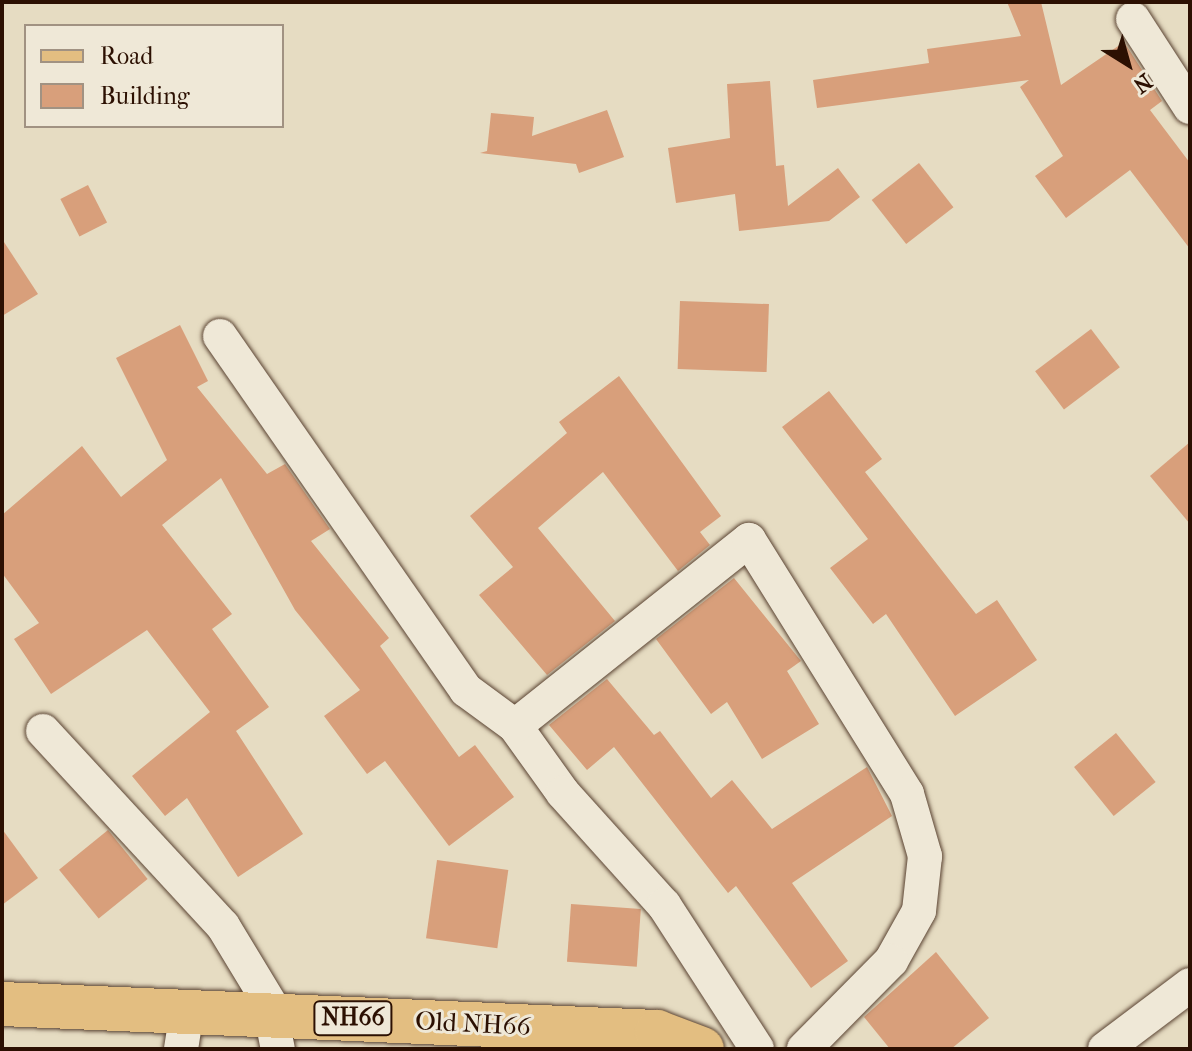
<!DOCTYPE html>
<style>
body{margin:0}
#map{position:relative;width:1192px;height:1051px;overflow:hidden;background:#e6dcc2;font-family:"IM FELL French Canon",serif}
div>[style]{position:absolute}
.building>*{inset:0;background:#d89f7b;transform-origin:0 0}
.roads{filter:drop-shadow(0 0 2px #5a4332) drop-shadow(0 0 2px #5a4332)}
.street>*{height:34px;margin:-17px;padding:0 17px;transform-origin:17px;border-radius:17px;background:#efe8d7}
.primary>*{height:44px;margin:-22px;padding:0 22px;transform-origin:22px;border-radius:22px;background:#e3be81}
span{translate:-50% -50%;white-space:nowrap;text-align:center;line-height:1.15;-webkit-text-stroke:6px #efe8d7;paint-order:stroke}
.shield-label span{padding:2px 6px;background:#efe8d7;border:2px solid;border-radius:6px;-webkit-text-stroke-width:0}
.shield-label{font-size:24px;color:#2c1002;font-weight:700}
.street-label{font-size:26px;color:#2c1002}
.frame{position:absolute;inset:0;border:4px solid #2c1002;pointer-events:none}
.legend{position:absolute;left:24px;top:24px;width:260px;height:104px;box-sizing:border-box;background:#efe8d7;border:2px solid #a19282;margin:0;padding:10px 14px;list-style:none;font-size:24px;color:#2c1002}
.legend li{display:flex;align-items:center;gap:16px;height:40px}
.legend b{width:40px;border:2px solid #a19282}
.north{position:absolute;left:1088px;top:24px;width:80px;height:80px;-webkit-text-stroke:6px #efe8d7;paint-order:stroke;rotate:143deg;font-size:22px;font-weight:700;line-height:32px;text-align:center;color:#2c1002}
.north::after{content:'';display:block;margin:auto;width:28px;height:36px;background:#2c1002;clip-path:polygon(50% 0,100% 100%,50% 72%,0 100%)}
</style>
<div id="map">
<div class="building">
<i style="clip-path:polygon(1007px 2px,1041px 2px,1061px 85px,1124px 42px,1162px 101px,1150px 110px,1190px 163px,1190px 249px,1130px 170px,1066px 218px,1035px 176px,1063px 156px,1020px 87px,1029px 80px,817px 108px,813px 80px,929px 63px,927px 49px,1021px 36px)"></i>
<i style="clip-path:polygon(770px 81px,776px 166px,784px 165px,788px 206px,838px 168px,860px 197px,829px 221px,739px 231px,735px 194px,676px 203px,668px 148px,730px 138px,727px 84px)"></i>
<i style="clip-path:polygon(607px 110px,624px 157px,579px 173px,576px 164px,480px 153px,487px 151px,491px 113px,534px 117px,532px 136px)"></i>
<i style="left:919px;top:163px;width:56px;height:60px;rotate:52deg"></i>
<i style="left:88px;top:185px;width:42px;height:31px;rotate:63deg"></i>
<i style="clip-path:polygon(2px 239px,38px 294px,2px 316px)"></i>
<i style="left:680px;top:301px;width:89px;height:68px;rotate:2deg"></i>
<i style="clip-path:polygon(180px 325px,208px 381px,197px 387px,267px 474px,285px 464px,330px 529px,311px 541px,389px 638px,380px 646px,459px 757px,475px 745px,514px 797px,449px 846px,385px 761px,367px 774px,324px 716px,360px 690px,295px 610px,221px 478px,162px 525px,232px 614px,212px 629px,269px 707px,236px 731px,303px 834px,238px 877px,187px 798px,165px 816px,132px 776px,210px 712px,147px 630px,51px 694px,14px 639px,39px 623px,2px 573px,2px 515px,82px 446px,121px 497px,167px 460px,116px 358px)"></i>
<i style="left:1091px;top:329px;width:48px;height:70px;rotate:53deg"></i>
<i style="clip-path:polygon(619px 376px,721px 516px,700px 532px,710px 545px,678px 571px,603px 472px,538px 528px,615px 621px,547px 675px,479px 595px,513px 567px,470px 516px,567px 433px,559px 422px)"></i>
<i style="clip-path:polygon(829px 391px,882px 459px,865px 472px,976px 614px,997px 600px,1037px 660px,955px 716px,886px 614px,873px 624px,830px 568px,868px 539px,782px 427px)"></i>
<i style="clip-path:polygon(1190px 442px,1190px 524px,1150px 476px)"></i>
<i style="clip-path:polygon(734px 578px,801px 661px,787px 671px,819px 724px,762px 759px,727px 702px,711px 714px,656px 639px)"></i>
<i style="clip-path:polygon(607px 679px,654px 735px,660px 731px,711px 798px,732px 780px,772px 829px,867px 767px,892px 816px,792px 883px,848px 961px,811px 988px,736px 886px,728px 893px,614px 747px,587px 770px,549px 725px)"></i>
<i style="left:1116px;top:733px;width:63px;height:54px;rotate:51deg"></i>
<i style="clip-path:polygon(2px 829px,38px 878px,2px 905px)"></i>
<i style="left:108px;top:830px;width:63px;height:63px;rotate:51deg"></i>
<i style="left:437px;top:860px;width:72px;height:79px;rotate:8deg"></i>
<i style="left:571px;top:904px;width:70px;height:58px;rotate:4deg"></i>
<i style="clip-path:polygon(936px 952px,989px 1018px,951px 1049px,890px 1049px,864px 1017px)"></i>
</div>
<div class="roads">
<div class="street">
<i style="left:1133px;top:19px;width:105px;rotate:57.1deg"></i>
<i style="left:220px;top:336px;width:431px;rotate:55.2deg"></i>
<i style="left:466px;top:690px;width:61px;rotate:36.3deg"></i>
<i style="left:515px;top:726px;width:82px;rotate:54.4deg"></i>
<i style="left:563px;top:793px;width:151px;rotate:48deg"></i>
<i style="left:664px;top:905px;width:171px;rotate:57.1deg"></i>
<i style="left:515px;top:726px;width:299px;rotate:-38.5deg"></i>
<i style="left:749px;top:540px;width:299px;rotate:58.1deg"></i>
<i style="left:907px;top:794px;width:65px;rotate:73.8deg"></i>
<i style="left:925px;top:856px;width:55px;rotate:96.2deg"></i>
<i style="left:919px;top:911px;width:57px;rotate:119.2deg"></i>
<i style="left:891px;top:961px;width:124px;rotate:134.7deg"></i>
<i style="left:43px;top:731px;width:265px;rotate:47.3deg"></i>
<i style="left:223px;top:926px;width:104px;rotate:58.8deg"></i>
<i style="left:271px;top:1014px;width:36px;rotate:79deg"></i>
<i style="left:181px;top:1049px;width:39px;rotate:-81deg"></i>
<i style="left:1105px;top:1049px;width:106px;rotate:-37deg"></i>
</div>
<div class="primary">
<i style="left:2px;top:1004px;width:656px;rotate:2.45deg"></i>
<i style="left:657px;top:1032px;width:48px;rotate:20.7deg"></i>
</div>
</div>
<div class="shield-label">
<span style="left:353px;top:1018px">NH66</span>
</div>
<div class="street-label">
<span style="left:473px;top:1024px;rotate:3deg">Old NH66</span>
</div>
<div class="frame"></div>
<ul class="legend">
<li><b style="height:10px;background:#e3be81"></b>Road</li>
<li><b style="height:22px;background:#d89f7b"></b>Building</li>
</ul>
<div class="north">N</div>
</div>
